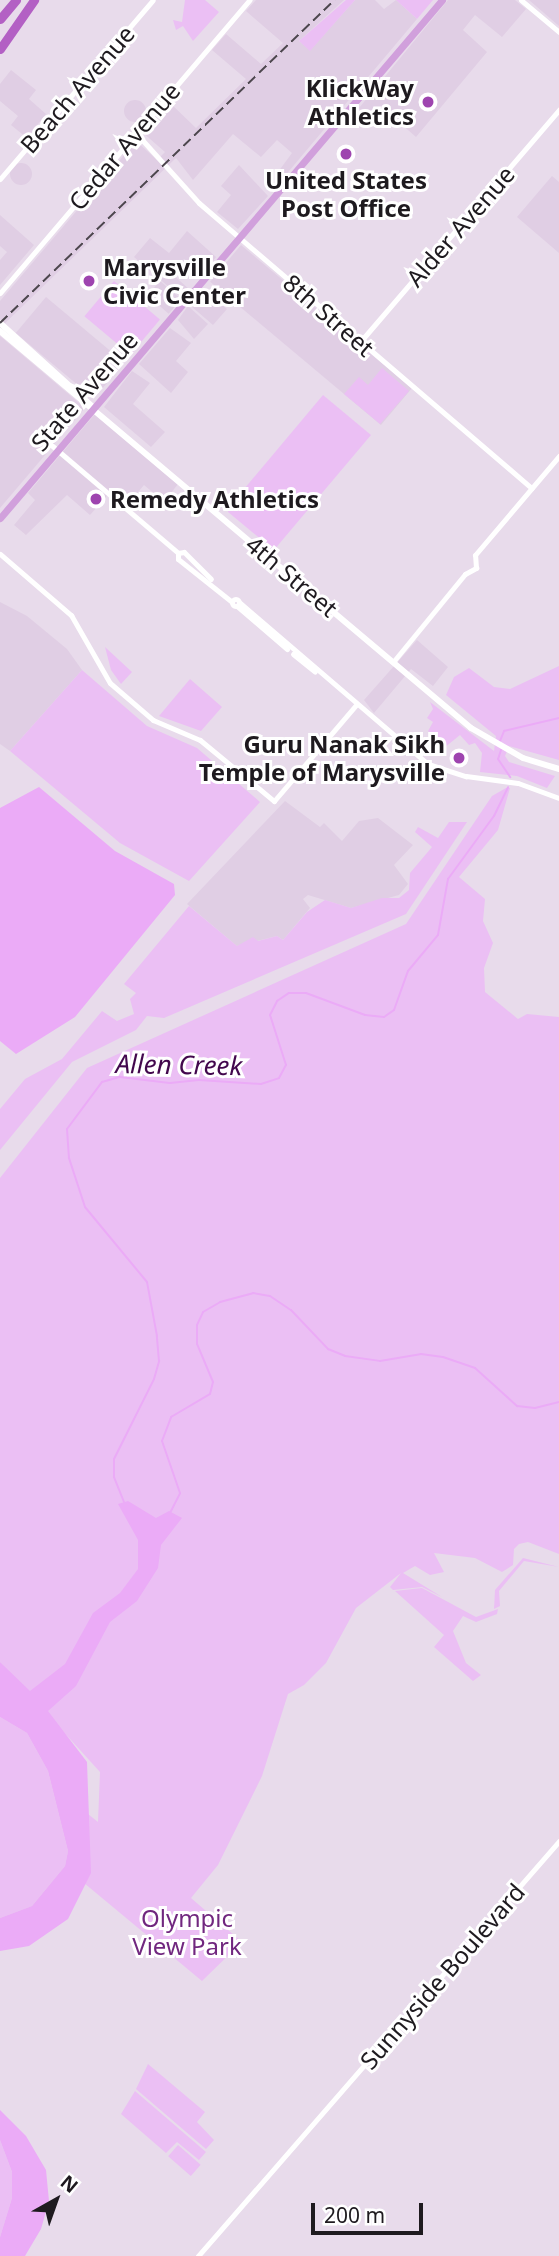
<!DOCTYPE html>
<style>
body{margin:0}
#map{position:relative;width:559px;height:2256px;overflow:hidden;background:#e8dbeb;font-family:"Noto Sans",sans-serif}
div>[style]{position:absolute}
.built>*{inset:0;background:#e0cee4;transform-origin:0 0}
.round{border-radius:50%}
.green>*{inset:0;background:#ebbff4;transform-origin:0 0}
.water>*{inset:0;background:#ebabf7}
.stream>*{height:2px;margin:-1px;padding:0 1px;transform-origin:1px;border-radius:1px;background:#ebabf7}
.tertiary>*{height:5px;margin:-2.5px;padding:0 2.5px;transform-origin:2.5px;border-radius:2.5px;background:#fff}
.tertiary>.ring{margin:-2.5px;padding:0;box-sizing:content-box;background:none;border:5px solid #fff;border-radius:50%}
.secondary>*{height:6px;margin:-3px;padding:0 3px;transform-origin:3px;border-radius:3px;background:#fff}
.primary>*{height:7px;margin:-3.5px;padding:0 3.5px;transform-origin:3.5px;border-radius:3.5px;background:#d1a0dc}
.motorway>*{height:9px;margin:-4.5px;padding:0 4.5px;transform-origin:4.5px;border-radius:4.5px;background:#b360c4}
.rail>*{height:2px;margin-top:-1px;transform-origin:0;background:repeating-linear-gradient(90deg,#4c464d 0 10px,transparent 0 15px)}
.dots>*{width:19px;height:19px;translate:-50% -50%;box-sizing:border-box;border:4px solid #fff;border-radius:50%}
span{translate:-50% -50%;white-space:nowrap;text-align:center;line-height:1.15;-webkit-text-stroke:6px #fff;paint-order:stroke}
.poi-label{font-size:24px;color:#1e1a1f;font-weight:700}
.right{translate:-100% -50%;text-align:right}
.left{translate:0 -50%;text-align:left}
.street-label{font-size:24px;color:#1e1a1f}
.park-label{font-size:24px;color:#71277f}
.water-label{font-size:26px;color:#42074d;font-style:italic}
.north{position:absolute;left:21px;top:2165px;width:70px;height:70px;-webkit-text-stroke:5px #fff;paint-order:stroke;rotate:40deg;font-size:19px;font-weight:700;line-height:28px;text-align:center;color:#1e1a1f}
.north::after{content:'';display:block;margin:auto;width:24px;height:32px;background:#1e1a1f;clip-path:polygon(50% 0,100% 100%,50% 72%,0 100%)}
.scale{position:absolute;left:311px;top:2203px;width:112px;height:32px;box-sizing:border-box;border:4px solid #1e1a1f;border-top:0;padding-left:9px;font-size:21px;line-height:24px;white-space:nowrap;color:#1e1a1f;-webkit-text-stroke:5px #fff;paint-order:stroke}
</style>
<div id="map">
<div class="built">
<i style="clip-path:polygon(256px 0,344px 0,299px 41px,310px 50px,355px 0,375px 0,384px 9px,396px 0,417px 19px,284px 177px,278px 172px,292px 153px,277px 140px,261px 157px,233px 134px,193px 180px,176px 158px,0 328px,0 301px,136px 141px,157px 160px,165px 152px,142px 132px,169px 102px,196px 128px,246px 79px,212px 50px,226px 34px,261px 64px,283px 43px,246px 11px)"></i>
<i style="clip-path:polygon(448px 0,515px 0,526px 9px,502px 37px,475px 15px,463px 30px,487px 52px,416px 137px,384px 109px,372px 122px,359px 108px)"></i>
<i style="clip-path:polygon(529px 0,559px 0,559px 26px)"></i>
<i style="clip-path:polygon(11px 70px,36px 90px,29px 99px,46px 114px,27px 138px,11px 125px,18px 116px,0 101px,0 84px)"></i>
<i class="round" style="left:124px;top:100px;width:22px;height:22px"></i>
<i class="round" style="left:10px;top:163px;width:22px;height:22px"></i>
<i style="clip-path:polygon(239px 165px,268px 196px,238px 229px,217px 212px,231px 195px,221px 186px)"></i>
<i style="clip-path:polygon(552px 176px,559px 182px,559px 253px,517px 217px)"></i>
<i style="clip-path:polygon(0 215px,34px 245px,0 285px,0 260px,7px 252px,0 246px)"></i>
<i style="clip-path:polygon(187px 231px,216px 257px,204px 272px,184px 259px,172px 274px,197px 296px,205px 290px,227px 309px,213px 325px,134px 257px,150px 238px,169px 253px)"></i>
<i style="left:241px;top:245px;width:223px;height:48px;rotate:40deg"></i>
<i style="left:160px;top:281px;width:28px;height:19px;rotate:41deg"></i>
<i style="left:46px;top:297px;width:102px;height:47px;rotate:40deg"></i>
<i style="clip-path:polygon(188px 306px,208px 324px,194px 339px,178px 320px)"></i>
<i style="clip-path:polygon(170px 328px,191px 343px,176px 361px,188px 372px,171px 393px,139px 364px)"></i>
<i style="clip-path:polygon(0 336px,85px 408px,0 508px)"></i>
<i style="clip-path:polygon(132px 371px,150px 383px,133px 404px,165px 432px,151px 447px,104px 407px)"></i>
<i style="clip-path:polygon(95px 414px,178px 484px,164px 502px,144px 485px,128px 504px,111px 491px,90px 515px,67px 495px,26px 535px,14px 525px,35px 500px,28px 493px)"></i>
<i style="clip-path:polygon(0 602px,27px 616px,67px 649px,82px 670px,10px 751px,0 744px)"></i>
<i style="clip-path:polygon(417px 640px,448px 667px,433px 686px,411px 669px,374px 713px,364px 700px)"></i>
<i style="clip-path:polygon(285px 801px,320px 827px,324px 823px,342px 841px,359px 821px,378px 818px,413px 845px,394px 865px,408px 884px,399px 895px,351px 908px,308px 895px,303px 899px,310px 908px,283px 940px,277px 936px,237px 946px,187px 904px)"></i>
</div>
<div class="green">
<i style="clip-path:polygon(185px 0,205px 0,219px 12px,193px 41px,183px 26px,176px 30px,173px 20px,182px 22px)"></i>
<i style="clip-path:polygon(346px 0,355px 0,310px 51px,299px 41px)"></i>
<i style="clip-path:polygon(396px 0,433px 0,417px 19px)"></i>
<i style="left:114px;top:281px;width:60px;height:46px;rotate:40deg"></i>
<i style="clip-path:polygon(382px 368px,409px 391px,380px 424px,344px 394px,359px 377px,368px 385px)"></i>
<i style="clip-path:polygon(323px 395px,371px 435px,274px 550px,228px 512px,229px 507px)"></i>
<i style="clip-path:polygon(105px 647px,132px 672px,121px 684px,111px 670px)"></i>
<i style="clip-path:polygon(559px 666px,559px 760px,509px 746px,505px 756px,509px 762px,555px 776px,547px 788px,517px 776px,480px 772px,482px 753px,475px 743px,469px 745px,460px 735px,444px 748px,428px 731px,433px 722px,427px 718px,433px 709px,430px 702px,494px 751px,496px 736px,446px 695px,454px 677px,469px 668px,494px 687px,510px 689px)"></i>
<i style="clip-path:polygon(82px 670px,147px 726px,197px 748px,260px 802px,189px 881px,120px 843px,10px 751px)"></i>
<i style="clip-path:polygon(190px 679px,222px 707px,201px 731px,159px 716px)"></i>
<i style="clip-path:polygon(506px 788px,510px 788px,498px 830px,459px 877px,485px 899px,483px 921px,493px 943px,484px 968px,485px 992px,518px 1019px,527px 1014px,559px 1017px,559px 1554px,528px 1542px,519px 1544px,514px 1549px,513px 1565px,502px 1572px,475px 1558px,434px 1553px,444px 1572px,430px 1575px,415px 1566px,403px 1573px,442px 1597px,422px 1587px,393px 1590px,390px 1587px,401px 1573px,356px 1608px,326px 1663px,304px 1685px,288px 1694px,262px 1776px,218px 1865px,191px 1898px,242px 1942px,202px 1981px,84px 1883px,88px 1814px,98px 1822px,100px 1772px,0 1662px,0 1178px,87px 1068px,406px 924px,492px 796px)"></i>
<i style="clip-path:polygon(449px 822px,467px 822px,406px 914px,164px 1018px,147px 1016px,136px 1030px,72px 1062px,0 1150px,0 1109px,25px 1079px,62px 1059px,102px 1011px,117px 1021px,134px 1014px,130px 999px,136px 993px,124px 984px,189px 906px,237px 946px,253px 937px,258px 941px,277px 936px,283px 940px,307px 912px,325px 900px,351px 908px,382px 898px,399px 898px,409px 890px,410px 873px,432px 847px,415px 832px,418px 827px,438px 838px)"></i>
<i style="clip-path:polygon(523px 1558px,559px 1567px,524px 1561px,499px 1591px,500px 1606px,494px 1609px,495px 1590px)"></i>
<i style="clip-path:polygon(422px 1588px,476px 1617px,498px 1609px,497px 1614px,476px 1622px,463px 1616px,453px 1631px,466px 1663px,481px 1675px,473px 1681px,434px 1647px,444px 1635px,395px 1591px)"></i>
<i style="clip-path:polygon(0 1717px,27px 1733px,48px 1771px,68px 1851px,65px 1866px,32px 1906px,0 1918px)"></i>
<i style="clip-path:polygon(148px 2064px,205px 2112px,197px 2122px,214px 2140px,206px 2149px,136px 2089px)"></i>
<i style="clip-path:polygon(135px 2091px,206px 2152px,199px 2160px,177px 2142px,166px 2153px,121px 2114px)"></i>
<i style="clip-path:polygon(0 2140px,12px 2172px,12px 2198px,0 2237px)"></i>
<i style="left:178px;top:2145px;width:30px;height:15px;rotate:41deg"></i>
</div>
<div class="water">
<i style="clip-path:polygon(39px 787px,115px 851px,174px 884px,175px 895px,75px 1017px,16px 1054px,0 1041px,0 808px)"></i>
<i style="clip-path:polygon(128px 1501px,156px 1518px,169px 1511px,182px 1518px,161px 1545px,158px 1568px,137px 1601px,110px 1622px,76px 1686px,48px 1711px,87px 1762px,91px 1873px,68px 1919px,29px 1946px,0 1951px,0 1918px,32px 1906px,65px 1866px,68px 1851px,48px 1771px,27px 1733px,0 1717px,0 1662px,30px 1691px,65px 1664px,93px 1613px,120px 1593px,138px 1569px,138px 1540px,118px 1504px)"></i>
<i style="clip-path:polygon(0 2110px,26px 2136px,46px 2170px,49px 2201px,41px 2229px,25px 2256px,0 2256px,0 2237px,12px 2198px,12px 2172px,0 2140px)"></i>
</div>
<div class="stream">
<i style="left:500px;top:741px;width:11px;rotate:-68deg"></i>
<i style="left:504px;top:731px;width:57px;rotate:-13.3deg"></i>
<i style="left:501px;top:750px;width:9px;rotate:108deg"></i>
<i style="left:498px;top:759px;width:22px;rotate:56deg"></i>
<i style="left:124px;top:1502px;width:27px;rotate:-112deg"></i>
<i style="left:114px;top:1477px;width:18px;rotate:-90deg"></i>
<i style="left:114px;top:1459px;width:89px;rotate:-63.4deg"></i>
<i style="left:154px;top:1379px;width:19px;rotate:-74deg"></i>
<i style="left:159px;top:1361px;width:25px;rotate:-95deg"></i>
<i style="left:157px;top:1336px;width:55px;rotate:-100.5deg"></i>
<i style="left:147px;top:1282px;width:97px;rotate:-129.6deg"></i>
<i style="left:85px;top:1207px;width:52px;rotate:-108.1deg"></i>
<i style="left:69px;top:1158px;width:29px;rotate:-94deg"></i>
<i style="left:67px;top:1129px;width:59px;rotate:-53.3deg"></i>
<i style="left:102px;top:1082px;width:19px;rotate:-16deg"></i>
<i style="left:120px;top:1077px;width:50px;rotate:6.8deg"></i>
<i style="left:170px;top:1083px;width:29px;rotate:-6deg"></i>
<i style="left:199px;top:1080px;width:62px;rotate:3.7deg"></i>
<i style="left:261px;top:1084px;width:19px;rotate:-18deg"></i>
<i style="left:279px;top:1078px;width:15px;rotate:-62deg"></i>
<i style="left:286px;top:1065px;width:52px;rotate:-107.7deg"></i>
<i style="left:270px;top:1015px;width:16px;rotate:-63deg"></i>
<i style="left:277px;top:1001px;width:14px;rotate:-34deg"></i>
<i style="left:289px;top:993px;width:17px"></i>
<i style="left:306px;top:993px;width:63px;rotate:20.4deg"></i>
<i style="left:365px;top:1015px;width:19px;rotate:6deg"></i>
<i style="left:384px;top:1017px;width:12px;rotate:-35deg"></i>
<i style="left:394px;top:1010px;width:41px;rotate:-70.3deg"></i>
<i style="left:408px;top:971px;width:47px;rotate:-50.2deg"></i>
<i style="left:438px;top:935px;width:57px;rotate:-79.9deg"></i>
<i style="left:448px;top:879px;width:78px;rotate:-53.9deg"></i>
<i style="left:494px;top:816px;width:32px;rotate:-64deg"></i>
<i style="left:170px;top:1513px;width:22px;rotate:-63deg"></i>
<i style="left:180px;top:1493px;width:55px;rotate:-109.1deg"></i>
<i style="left:162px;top:1441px;width:26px;rotate:-69deg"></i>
<i style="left:171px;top:1417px;width:45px;rotate:-30.5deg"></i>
<i style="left:210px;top:1394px;width:12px;rotate:-76deg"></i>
<i style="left:213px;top:1382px;width:41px;rotate:-112.8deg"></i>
<i style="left:197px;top:1344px;width:19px;rotate:-90deg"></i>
<i style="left:197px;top:1325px;width:14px;rotate:-65deg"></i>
<i style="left:203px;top:1312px;width:20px;rotate:-30deg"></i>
<i style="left:220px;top:1302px;width:34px;rotate:-15deg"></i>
<i style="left:253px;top:1293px;width:17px;rotate:10deg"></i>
<i style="left:270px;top:1296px;width:25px;rotate:34deg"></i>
<i style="left:291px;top:1310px;width:54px;rotate:46.5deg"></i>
<i style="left:328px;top:1349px;width:18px;rotate:22deg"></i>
<i style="left:345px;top:1356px;width:35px;rotate:8deg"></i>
<i style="left:380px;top:1361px;width:42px;rotate:-9.7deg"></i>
<i style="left:421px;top:1354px;width:22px;rotate:8deg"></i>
<i style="left:443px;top:1357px;width:34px;rotate:19deg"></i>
<i style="left:475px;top:1368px;width:57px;rotate:42.1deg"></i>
<i style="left:517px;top:1406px;width:18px;rotate:6deg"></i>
<i style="left:535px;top:1408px;width:25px;rotate:-14deg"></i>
</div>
<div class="tertiary">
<i style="left:521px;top:0;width:50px;rotate:40.1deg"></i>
<i style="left:136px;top:133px;width:94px;rotate:48deg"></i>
<i style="left:199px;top:203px;width:438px;rotate:40.6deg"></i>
<i style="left:0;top:179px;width:235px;rotate:-49.5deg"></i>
<i style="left:0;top:293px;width:385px;rotate:-49.6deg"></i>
<i style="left:360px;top:342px;width:306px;rotate:-49.4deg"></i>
<i style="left:36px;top:432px;width:187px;rotate:40.4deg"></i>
<i style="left:178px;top:553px;width:6px;rotate:90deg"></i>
<i style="left:178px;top:559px;width:69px;rotate:38.5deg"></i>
<i style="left:178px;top:553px;width:6px;rotate:-9deg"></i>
<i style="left:184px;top:552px;width:38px;rotate:45deg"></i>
<i style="left:0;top:554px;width:94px;rotate:40.7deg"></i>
<i style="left:71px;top:615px;width:78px;rotate:60.2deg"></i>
<i style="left:110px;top:683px;width:57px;rotate:40.7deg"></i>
<i style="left:153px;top:720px;width:51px;rotate:23.1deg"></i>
<i style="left:200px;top:740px;width:96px;rotate:39.5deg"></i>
<i style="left:274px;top:801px;width:126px;rotate:-49.5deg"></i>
<i class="ring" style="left:232.5px;top:599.5px;width:2px;height:2px"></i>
<i style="left:240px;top:603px;width:248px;rotate:40.6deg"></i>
<i style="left:428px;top:764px;width:40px;rotate:18deg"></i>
<i style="left:466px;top:776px;width:52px;rotate:7.7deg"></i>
<i style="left:518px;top:783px;width:44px;rotate:20.1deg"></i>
<i style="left:237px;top:606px;width:66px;rotate:40.7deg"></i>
<i style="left:293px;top:654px;width:28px;rotate:39deg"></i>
<i style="left:393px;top:662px;width:114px;rotate:-50.7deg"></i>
<i style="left:465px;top:574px;width:13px;rotate:-29deg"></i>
<i style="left:476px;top:568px;width:13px;rotate:-94deg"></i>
<i style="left:475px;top:555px;width:130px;rotate:-49.7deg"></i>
<i style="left:198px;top:2256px;width:550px;rotate:-48.98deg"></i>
</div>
<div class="secondary">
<i style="left:0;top:323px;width:127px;rotate:42.1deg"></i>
<i style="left:0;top:331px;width:616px;rotate:40.13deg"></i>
<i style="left:471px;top:728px;width:60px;rotate:30deg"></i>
<i style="left:523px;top:758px;width:38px;rotate:17deg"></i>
</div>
<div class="primary">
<i style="left:0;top:518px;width:681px;rotate:-49.53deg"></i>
</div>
<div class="motorway">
<i style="left:0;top:19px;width:25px;rotate:-50deg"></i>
<i style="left:0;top:49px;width:60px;rotate:-55.2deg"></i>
</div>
<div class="rail">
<i style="left:0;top:323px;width:465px;rotate:-44deg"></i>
</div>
<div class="dots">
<i style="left:428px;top:102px;background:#9e44af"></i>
<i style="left:346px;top:154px;background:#9e44af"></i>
<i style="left:89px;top:281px;background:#9e44af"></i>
<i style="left:96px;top:499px;background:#9e44af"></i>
<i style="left:459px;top:758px;background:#9e44af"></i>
</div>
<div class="poi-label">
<span class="right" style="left:414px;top:102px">KlickWay<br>Athletics</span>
<span style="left:346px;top:194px">United States<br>Post Office</span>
<span class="left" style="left:103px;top:281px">Marysville<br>Civic Center</span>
<span class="left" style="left:110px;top:499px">Remedy Athletics</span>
<span class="right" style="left:445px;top:758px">Guru Nanak Sikh<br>Temple of Marysville</span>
</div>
<div class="street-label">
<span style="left:77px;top:89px;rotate:-49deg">Beach Avenue</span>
<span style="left:124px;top:146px;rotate:-50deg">Cedar Avenue</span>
<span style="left:460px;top:226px;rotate:-49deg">Alder Avenue</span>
<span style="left:329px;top:315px;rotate:41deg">8th Street</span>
<span style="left:84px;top:391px;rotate:-49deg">State Avenue</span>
<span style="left:292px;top:576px;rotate:40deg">4th Street</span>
<span style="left:442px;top:1976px;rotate:-49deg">Sunnyside Boulevard</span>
</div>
<div class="park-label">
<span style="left:187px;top:1932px">Olympic<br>View Park</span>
</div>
<div class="water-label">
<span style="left:179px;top:1065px;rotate:1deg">Allen Creek</span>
</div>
<div class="north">N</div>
<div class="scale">200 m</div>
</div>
